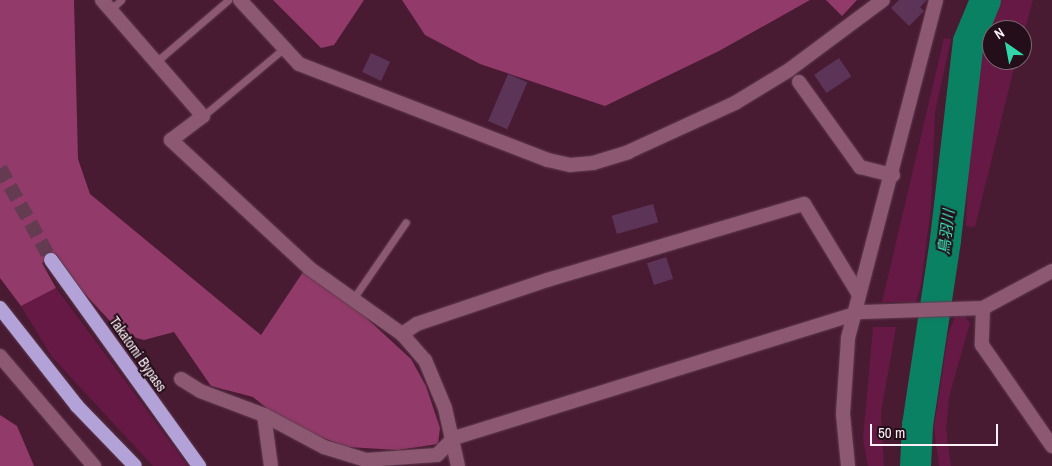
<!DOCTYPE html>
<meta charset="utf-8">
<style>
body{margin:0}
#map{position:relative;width:1052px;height:466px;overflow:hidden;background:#491b33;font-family:"Archivo Narrow","Noto Sans JP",sans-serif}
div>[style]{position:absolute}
.green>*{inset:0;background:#651944}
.forest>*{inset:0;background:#923a69}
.river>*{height:31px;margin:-15.5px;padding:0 15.5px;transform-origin:15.5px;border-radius:15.5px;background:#0b8164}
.building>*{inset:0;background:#5b3458;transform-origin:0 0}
.trunk-tunnel>*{height:14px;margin-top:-7px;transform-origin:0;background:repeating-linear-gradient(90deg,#643b50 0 14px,transparent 0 21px)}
.roads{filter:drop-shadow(0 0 1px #5f3b4f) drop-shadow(0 0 1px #5f3b4f)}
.service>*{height:7px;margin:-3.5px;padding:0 3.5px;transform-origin:3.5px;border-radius:3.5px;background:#8d5872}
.minor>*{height:14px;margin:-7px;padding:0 7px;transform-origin:7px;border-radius:7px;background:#8d5872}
.trunk>*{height:14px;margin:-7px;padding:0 7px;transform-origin:7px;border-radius:7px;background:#b2a2d8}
span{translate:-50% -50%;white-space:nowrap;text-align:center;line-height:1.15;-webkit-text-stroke:4px #230e19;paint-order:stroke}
.street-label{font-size:14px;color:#fceff5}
.water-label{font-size:15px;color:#3cf5c3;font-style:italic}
.north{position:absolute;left:982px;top:20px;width:50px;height:50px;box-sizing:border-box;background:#230e19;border:1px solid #7a6871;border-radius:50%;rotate:327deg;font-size:14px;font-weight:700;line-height:20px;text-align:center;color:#fceff5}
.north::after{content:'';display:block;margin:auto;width:18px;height:22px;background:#32d4a9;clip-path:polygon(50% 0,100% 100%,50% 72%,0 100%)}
.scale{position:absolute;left:870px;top:424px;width:128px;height:22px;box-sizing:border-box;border:2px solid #fceff5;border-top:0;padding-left:6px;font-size:15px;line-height:18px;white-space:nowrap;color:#fceff5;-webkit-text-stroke:4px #230e19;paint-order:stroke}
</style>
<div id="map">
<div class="green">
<i style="clip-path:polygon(996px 0,1033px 0,1022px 40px,1022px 30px,992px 30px,992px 60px,1016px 60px,975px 227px,966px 226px,969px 133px,978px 66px)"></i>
<i style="clip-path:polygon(944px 38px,951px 39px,935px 112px,931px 207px,921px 285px,916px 302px,882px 302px)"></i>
<i style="clip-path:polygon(56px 288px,129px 386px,188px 466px,153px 466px,52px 357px,21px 306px)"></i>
<i style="clip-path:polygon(964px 316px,970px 323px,949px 397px,946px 429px,951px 466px,939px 466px,934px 427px,948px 334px,955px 317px)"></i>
<i style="clip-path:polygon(873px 327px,896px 327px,881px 413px,884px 466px,868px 466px,863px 439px)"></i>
</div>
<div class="forest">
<i style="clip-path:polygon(0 0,74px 0,78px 159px,90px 194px,261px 335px,303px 272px,362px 314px,411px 359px,426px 386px,440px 428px,438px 444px,398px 450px,347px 447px,286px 424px,253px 397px,211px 386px,174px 332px,144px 340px,122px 334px,83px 292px,56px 254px,42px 263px,56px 288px,21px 306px,0 278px)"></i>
<i style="clip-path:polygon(273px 0,364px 0,334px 45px,321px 48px)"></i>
<i style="clip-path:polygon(402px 0,810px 0,719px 51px,605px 106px,480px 64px,425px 35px)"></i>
<i style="clip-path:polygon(826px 0,857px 0,842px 16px)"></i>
<i style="clip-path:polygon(0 415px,17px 426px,34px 466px,0 466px)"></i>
</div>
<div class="river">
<i style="left:915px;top:466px;width:41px;rotate:-87.2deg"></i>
<i style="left:917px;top:425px;width:188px;rotate:-81.4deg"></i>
<i style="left:945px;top:239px;width:199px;rotate:-83.4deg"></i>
<i style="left:968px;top:41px;width:44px;rotate:-67.5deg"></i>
</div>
<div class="building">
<i style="clip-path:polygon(899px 0,927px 0,920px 7px,924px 11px,909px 26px,891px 8px)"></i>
<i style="left:371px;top:53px;width:21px;height:21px;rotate:25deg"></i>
<i style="left:839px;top:58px;width:22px;height:30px;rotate:56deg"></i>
<i style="left:508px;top:74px;width:21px;height:51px;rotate:23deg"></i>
<i style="left:653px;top:204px;width:19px;height:43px;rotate:74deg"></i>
<i style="left:666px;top:257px;width:23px;height:20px;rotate:72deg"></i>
</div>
<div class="trunk-tunnel">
<i style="left:0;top:168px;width:105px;rotate:61deg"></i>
</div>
<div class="roads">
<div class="service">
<i style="left:110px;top:10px;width:15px;rotate:-42deg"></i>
<i style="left:156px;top:62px;width:95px;rotate:-40.7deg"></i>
<i style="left:203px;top:116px;width:103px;rotate:-39.9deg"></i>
<i style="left:353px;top:299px;width:93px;rotate:-55.5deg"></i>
</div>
<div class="minor">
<i style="left:102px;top:0;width:154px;rotate:49deg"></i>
<i style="left:203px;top:116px;width:40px;rotate:143deg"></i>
<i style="left:171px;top:140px;width:188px;rotate:42.8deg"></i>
<i style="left:309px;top:268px;width:114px;rotate:35.4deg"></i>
<i style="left:402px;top:334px;width:35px;rotate:49deg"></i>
<i style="left:425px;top:360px;width:52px;rotate:67.4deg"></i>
<i style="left:445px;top:408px;width:59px;rotate:77.4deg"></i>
<i style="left:240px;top:0;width:87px;rotate:47.3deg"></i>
<i style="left:299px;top:64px;width:267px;rotate:21.1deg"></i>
<i style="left:548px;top:160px;width:23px;rotate:13deg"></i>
<i style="left:570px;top:165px;width:23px;rotate:-5deg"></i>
<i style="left:593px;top:163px;width:37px;rotate:-17deg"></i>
<i style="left:628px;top:152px;width:118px;rotate:-24.6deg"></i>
<i style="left:735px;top:103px;width:63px;rotate:-31.4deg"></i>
<i style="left:789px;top:70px;width:117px;rotate:-36.7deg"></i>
<i style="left:799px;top:82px;width:105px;rotate:54.3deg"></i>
<i style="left:860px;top:167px;width:34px;rotate:14deg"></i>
<i style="left:983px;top:308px;width:37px;rotate:92deg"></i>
<i style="left:982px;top:345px;width:123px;rotate:55.3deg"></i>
<i style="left:402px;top:334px;width:18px;rotate:-34deg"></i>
<i style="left:417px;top:324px;width:137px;rotate:-18.7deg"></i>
<i style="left:547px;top:280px;width:268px;rotate:-16.5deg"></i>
<i style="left:804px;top:204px;width:104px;rotate:58.8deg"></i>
<i style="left:0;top:356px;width:145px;rotate:49.5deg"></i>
<i style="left:181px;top:379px;width:22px;rotate:32deg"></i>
<i style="left:200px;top:391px;width:68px;rotate:20.6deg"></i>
<i style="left:264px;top:415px;width:68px;rotate:28.1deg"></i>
<i style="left:324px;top:447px;width:44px;rotate:17.2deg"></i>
<i style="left:366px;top:460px;width:71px;rotate:-4deg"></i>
<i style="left:437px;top:455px;width:24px;rotate:-45deg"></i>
<i style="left:454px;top:438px;width:427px;rotate:-17.2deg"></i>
<i style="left:862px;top:312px;width:121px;rotate:-1.9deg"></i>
<i style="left:983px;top:308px;width:78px;rotate:-28.2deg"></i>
<i style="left:264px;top:415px;width:51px;rotate:82.2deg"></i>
<i style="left:848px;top:466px;width:52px;rotate:-95.5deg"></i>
<i style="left:843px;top:414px;width:76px;rotate:-86.2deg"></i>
<i style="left:848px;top:338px;width:349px;rotate:-75.4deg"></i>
</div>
<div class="trunk">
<i style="left:51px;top:260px;width:254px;rotate:54.3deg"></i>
<i style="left:0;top:308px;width:125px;rotate:51.8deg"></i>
<i style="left:77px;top:406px;width:83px;rotate:46deg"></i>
</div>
</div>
<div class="street-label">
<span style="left:138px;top:354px;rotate:55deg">Takatomi Bypass</span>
</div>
<div class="water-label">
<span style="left:946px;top:232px;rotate:-83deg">鳥羽川</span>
</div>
<div class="north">N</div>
<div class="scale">50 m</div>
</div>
